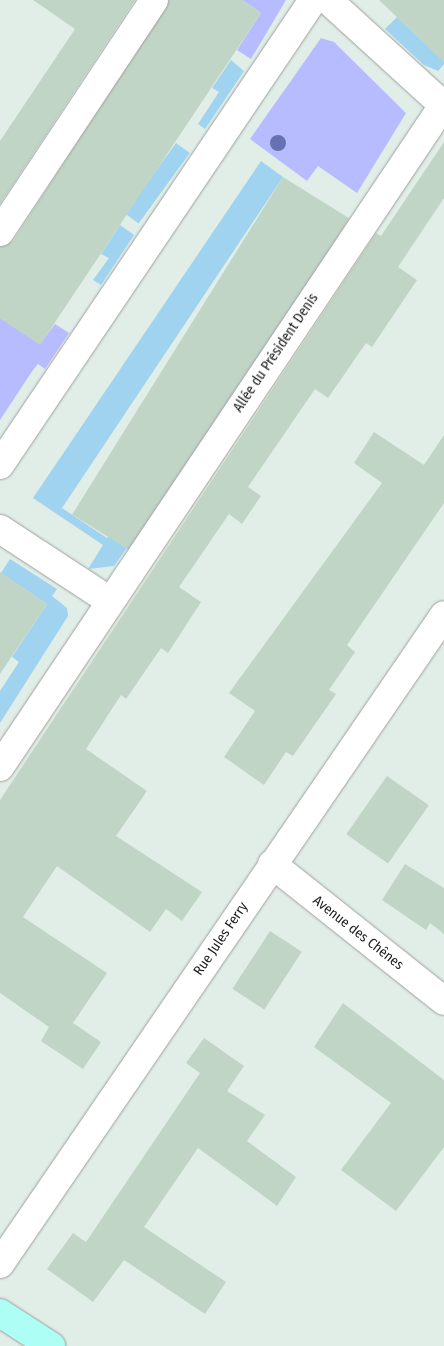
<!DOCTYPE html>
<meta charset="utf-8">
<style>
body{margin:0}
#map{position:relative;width:444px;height:1346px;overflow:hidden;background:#e0eee7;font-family:"Fira Sans Condensed",sans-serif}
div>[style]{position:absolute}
.grass>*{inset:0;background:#9fd3ef;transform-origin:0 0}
.park>*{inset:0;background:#b6bcff}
.building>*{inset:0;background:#c0d5c6;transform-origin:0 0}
.roads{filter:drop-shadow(0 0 1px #9f9f9f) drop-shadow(0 0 1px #9f9f9f)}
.minor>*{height:28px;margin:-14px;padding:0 14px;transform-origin:14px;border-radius:14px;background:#fff}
.secondary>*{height:28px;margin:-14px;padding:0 14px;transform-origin:14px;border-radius:14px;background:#adfff6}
.trees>*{width:16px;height:16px;margin:-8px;border-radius:50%;background:#6571b0}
span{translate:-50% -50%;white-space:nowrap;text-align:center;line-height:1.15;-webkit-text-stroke:4px #fff;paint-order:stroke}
.street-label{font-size:14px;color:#1b1b1b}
</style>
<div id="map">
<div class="grass">
<i style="clip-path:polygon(397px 17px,438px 56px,444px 51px,444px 64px,438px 71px,424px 65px,385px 29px)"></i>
<i style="clip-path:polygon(231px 60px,244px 71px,205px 129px,198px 124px,219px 92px,212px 88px)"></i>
<i style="left:176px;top:143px;width:17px;height:87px;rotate:36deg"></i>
<i style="clip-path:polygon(261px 161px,283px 177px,62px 508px,107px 538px,133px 501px,151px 514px,114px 566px,88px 569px,103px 545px,33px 498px)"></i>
<i style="clip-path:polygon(120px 225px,134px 235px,101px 285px,93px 280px,109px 258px,101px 254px)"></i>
<i style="clip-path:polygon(10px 559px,57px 589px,52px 596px,67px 608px,68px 616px,0 723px,0 691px,19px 662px,12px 657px,47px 604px,1px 573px)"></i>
</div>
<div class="park">
<i style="clip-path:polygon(242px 0,286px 0,251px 59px,237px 50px,261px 13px)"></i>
<i style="clip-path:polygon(321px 38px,334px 42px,406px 113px,357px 193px,318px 166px,307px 181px,250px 139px)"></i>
<i style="clip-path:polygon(0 318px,40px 344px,55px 324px,69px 333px,45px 369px,38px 364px,33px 370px,0 420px)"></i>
</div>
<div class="building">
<i style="clip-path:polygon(33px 0,135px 0,0 204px,0 141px,75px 29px)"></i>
<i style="clip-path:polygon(169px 0,242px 0,261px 13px,40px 345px,0 318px,0 247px,13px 241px)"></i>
<i style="clip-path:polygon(379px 0,444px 0,444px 62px)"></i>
<i style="clip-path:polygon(444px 142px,444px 198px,398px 267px,417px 280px,372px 347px,366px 343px,328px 398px,315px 389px,248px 487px,261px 496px,242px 524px,229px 514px,179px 587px,201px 602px,168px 653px,161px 648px,126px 699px,121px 695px,86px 749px,147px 791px,116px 836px,202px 892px,182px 921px,166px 909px,150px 932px,57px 866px,23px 917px,107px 973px,73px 1023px,101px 1042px,83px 1069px,41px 1041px,49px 1027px,0 993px,0 800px,376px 233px,381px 236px)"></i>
<i style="left:283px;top:177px;width:78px;height:398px;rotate:32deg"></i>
<i style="clip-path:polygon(374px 432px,424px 465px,444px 435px,444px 503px,347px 645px,355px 652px,329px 690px,336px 694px,293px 756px,286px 752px,264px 785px,224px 757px,255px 711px,229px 693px,382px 483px,354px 463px)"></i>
<i style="clip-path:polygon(0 572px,47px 604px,0 674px)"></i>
<i style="left:387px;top:776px;width:51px;height:71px;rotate:35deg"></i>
<i style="clip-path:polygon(405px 864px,444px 888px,444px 934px,430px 923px,426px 930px,382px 900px)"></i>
<i style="left:270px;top:931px;width:38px;height:69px;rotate:33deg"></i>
<i style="clip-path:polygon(343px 1003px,444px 1080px,444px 1147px,396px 1211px,341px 1170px,391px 1103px,314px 1047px)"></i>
<i style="clip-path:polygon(204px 1038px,244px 1066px,227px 1091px,265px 1115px,247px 1141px,296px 1177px,277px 1206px,198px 1148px,144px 1227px,226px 1282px,205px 1314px,124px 1260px,93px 1302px,47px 1269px,73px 1233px,86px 1242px,200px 1073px,186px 1063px)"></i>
</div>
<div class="roads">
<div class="minor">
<i style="left:328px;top:0;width:156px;rotate:42.4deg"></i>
<i style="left:0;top:232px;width:278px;rotate:-56.4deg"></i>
<i style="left:0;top:465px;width:561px;rotate:-56.05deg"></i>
<i style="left:0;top:529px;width:131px;rotate:33.2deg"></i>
<i style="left:0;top:767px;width:798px;rotate:-56.19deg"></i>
<i style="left:272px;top:864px;width:220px;rotate:38.5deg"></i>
<i style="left:0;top:1264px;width:786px;rotate:-55.62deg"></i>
</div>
<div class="secondary">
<i style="left:0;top:1313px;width:61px;rotate:32.9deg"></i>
</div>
</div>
<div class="trees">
<i style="left:278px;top:143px"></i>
</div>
<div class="street-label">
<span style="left:276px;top:353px;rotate:-56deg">Allée du Président Denis</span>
<span style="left:358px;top:933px;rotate:38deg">Avenue des Chênes</span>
<span style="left:221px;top:939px;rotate:-56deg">Rue Jules Ferry</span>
</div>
</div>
